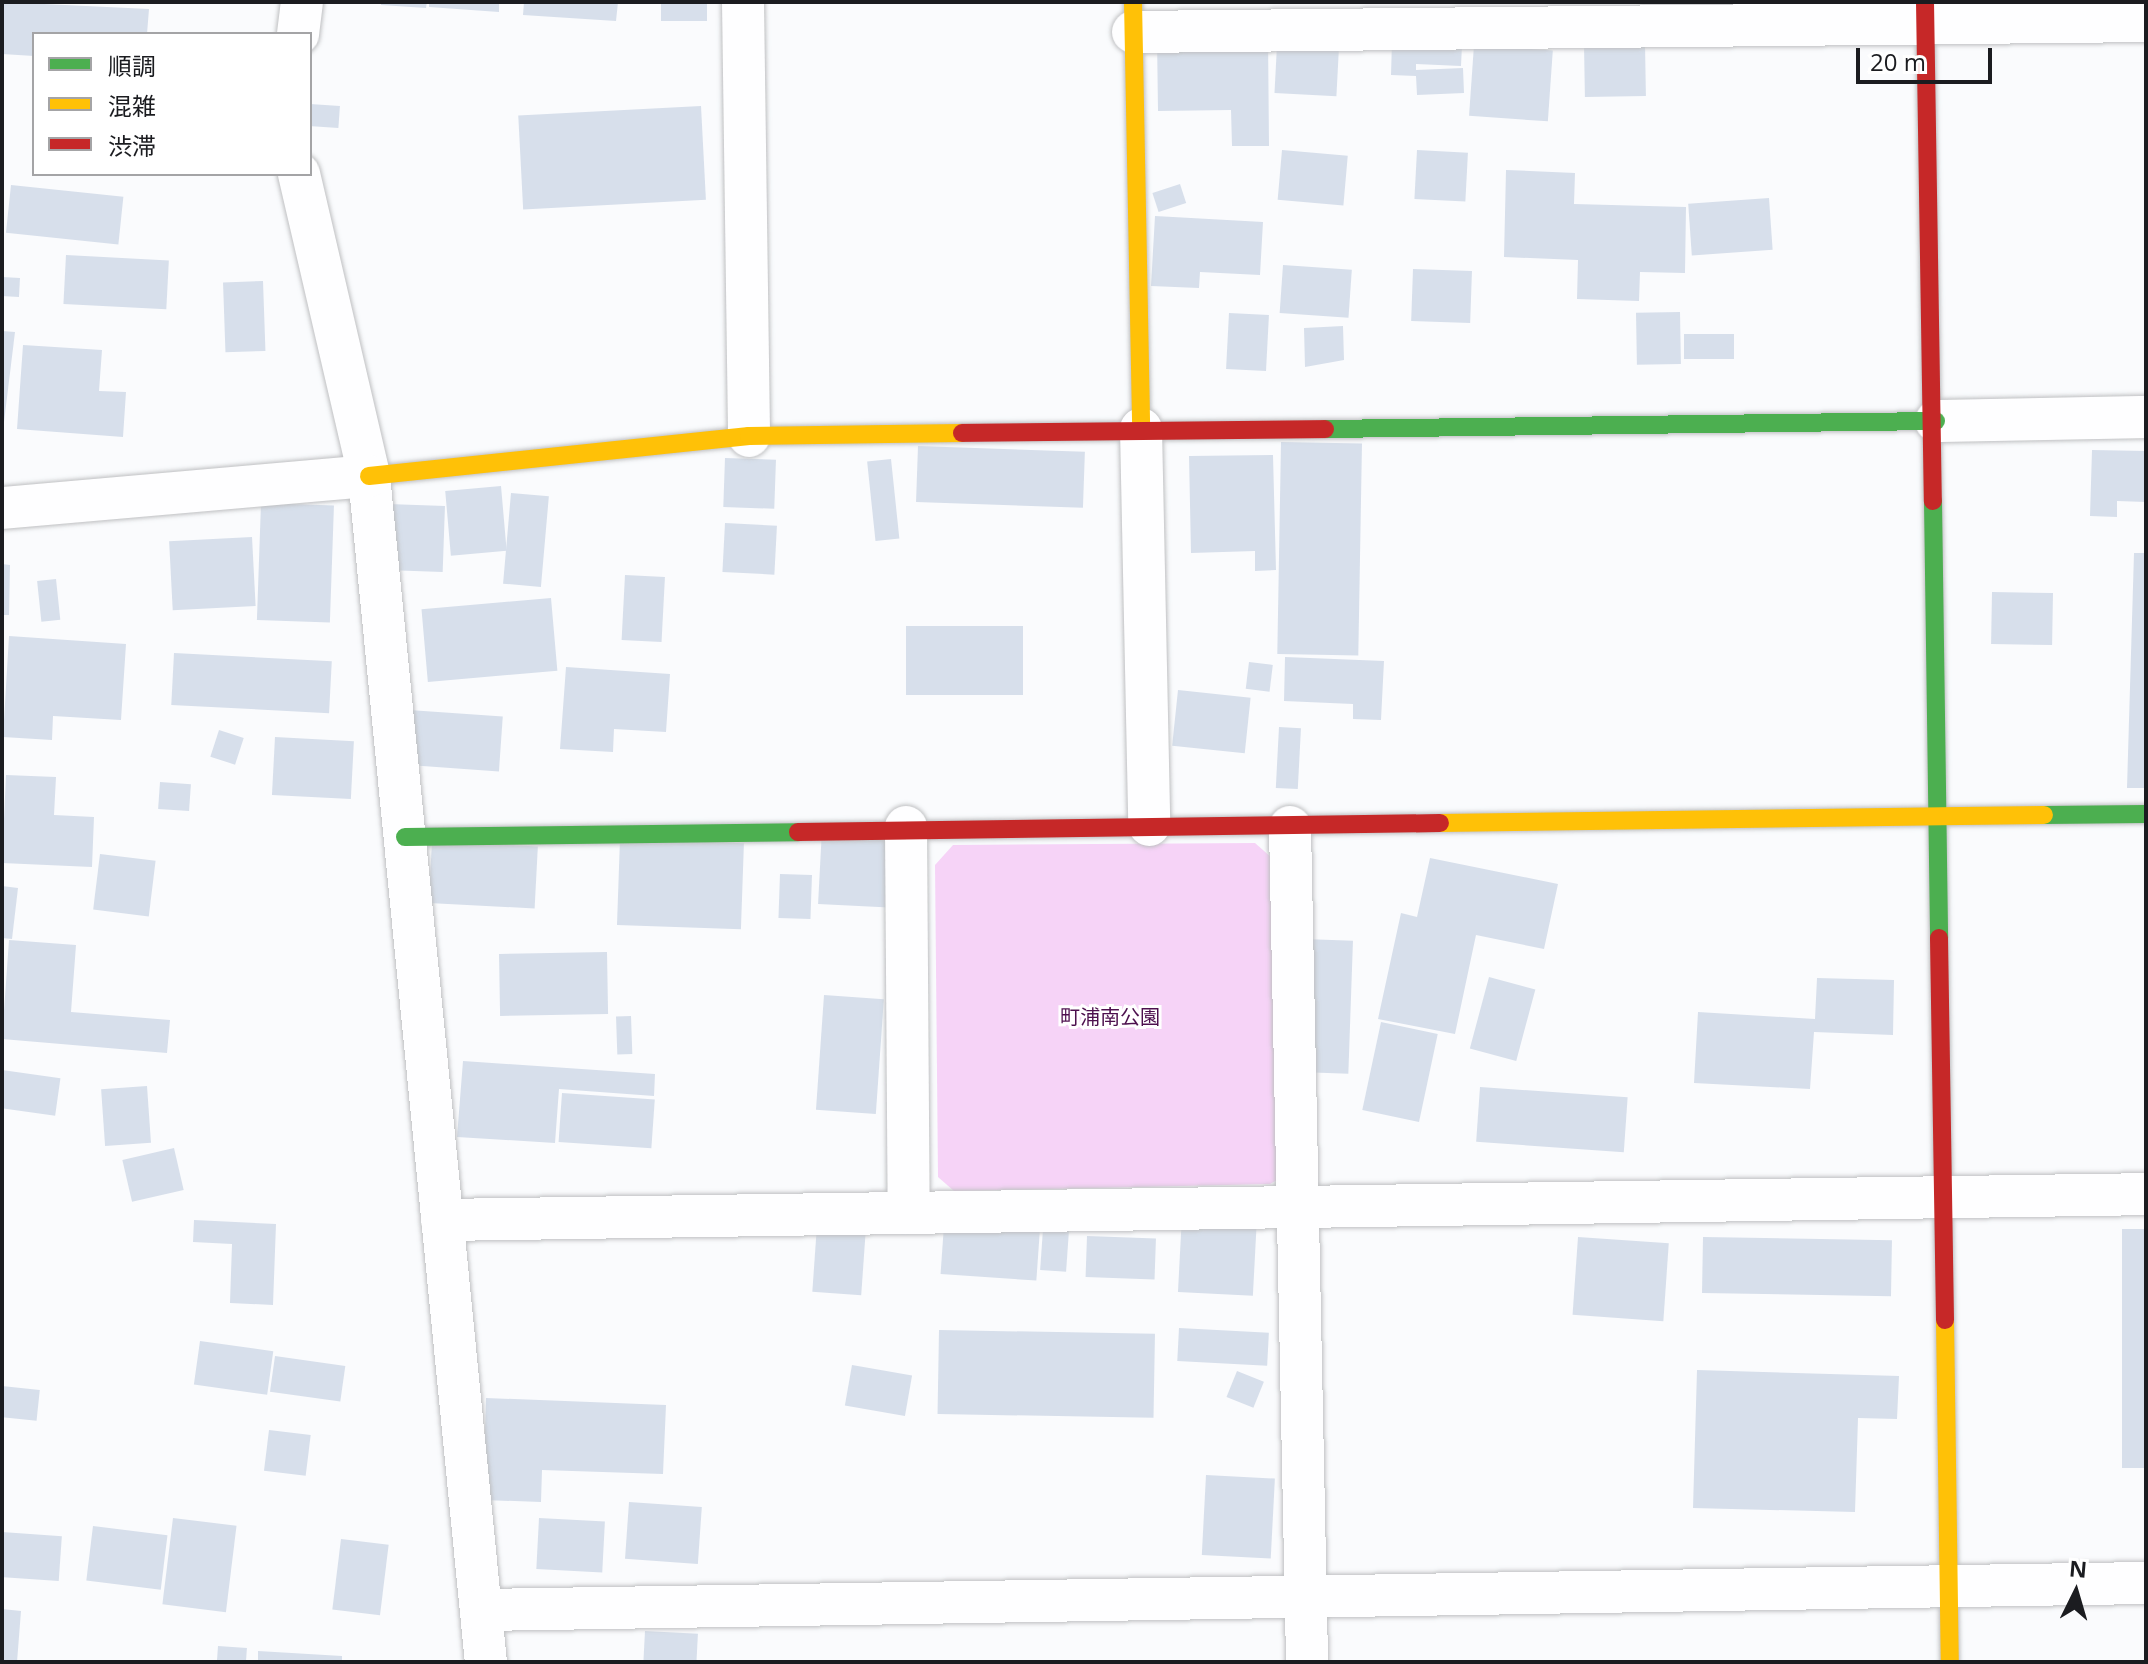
<!DOCTYPE html>
<meta charset="utf-8">
<style>
body{margin:0}
#map{position:relative;width:2148px;height:1664px;overflow:hidden;background:#fafbfd;font-family:"Open Sans","Noto Sans JP",sans-serif}
div>[style]{position:absolute}
.green>*{inset:0;background:#f6d3f7}
.building>*{inset:0;background:#d7dfeb;transform-origin:0 0}
.roads{filter:drop-shadow(0 0 2px #bfc0c2) drop-shadow(0 0 2px #bfc0c2)}
.street>*{height:42px;margin:-21px;padding:0 21px;transform-origin:21px;border-radius:21px;background:#fefeff}
.fast>*{height:18px;margin:-9px;padding:0 9px;transform-origin:9px;border-radius:9px;background:#4caf50}
.slow>*{height:18px;margin:-9px;padding:0 9px;transform-origin:9px;border-radius:9px;background:#ffc107}
.jam>*{height:18px;margin:-9px;padding:0 9px;transform-origin:9px;border-radius:9px;background:#c62828}
span{translate:-50% -50%;white-space:nowrap;text-align:center;line-height:1.15;-webkit-text-stroke:6px #fff;paint-order:stroke}
.park-label{font-size:20px;color:#4d104e}
.frame{position:absolute;inset:0;border:4px solid #1b1c20;pointer-events:none}
.legend{position:absolute;left:32px;top:32px;width:280px;height:144px;box-sizing:border-box;background:#fff;border:2px solid #a4a4a6;margin:0;padding:10px 14px;list-style:none;font-size:24px;color:#1b1c20}
.legend li{display:flex;align-items:center;gap:16px;height:40px}
.legend b{width:40px;border:2px solid #a4a4a6}
.north{position:absolute;left:2036px;top:1552px;width:80px;height:80px;-webkit-text-stroke:6px #fff;paint-order:stroke;rotate:5deg;font-size:22px;font-weight:700;line-height:32px;text-align:center;color:#1b1c20}
.north::after{content:'';display:block;margin:auto;width:28px;height:36px;background:#1b1c20;clip-path:polygon(50% 0,100% 100%,50% 72%,0 100%)}
.scale{position:absolute;left:1856px;top:48px;width:136px;height:36px;box-sizing:border-box;border:4px solid #1b1c20;border-top:0;padding-left:10px;font-size:24px;line-height:28px;white-space:nowrap;color:#1b1c20;-webkit-text-stroke:6px #fff;paint-order:stroke}
</style>
<div id="map">
<div class="green">
<i style="clip-path:polygon(1255px 843px,1279px 864px,1288px 1174px,1270px 1184px,954px 1191px,938px 1177px,935px 865px,953px 845px)"></i>
</div>
<div class="building">
<i style="clip-path:polygon(2px 2px,149px 9px,147px 34px,34px 34px,34px 56px,2px 54px)"></i>
<i style="clip-path:polygon(381px 2px,427px 2px,426px 8px,381px 5px)"></i>
<i style="clip-path:polygon(429px 2px,499px 2px,499px 12px,429px 7px)"></i>
<i style="clip-path:polygon(524px 2px,618px 2px,616px 21px,523px 15px)"></i>
<i style="left:661px;top:2px;width:46px;height:19px"></i>
<i style="clip-path:polygon(1268px 36px,1269px 146px,1232px 146px,1231px 110px,1158px 111px,1157px 38px)"></i>
<i style="clip-path:polygon(1392px 41px,1462px 45px,1461px 66px,1416px 64px,1416px 70px,1463px 68px,1464px 93px,1417px 95px,1416px 76px,1391px 75px)"></i>
<i style="left:1645px;top:44px;width:52px;height:61px;rotate:89deg"></i>
<i style="left:1277px;top:45px;width:62px;height:48px;rotate:3deg"></i>
<i style="left:1474px;top:45px;width:79px;height:71px;rotate:4deg"></i>
<i style="left:310px;top:104px;width:30px;height:22px;rotate:4deg"></i>
<i style="left:701px;top:106px;width:94px;height:183px;rotate:87deg"></i>
<i style="left:1282px;top:150px;width:66px;height:50px;rotate:5deg"></i>
<i style="left:1417px;top:150px;width:51px;height:49px;rotate:3deg"></i>
<i style="clip-path:polygon(1506px 170px,1575px 173px,1574px 204px,1686px 207px,1685px 273px,1640px 272px,1639px 301px,1577px 299px,1578px 260px,1504px 257px)"></i>
<i style="left:1180px;top:184px;width:20px;height:29px;rotate:72deg"></i>
<i style="left:11px;top:185px;width:113px;height:48px;rotate:6deg"></i>
<i style="left:1769px;top:198px;width:52px;height:81px;rotate:86deg"></i>
<i style="clip-path:polygon(1155px 216px,1263px 222px,1260px 275px,1200px 272px,1199px 288px,1151px 286px)"></i>
<i style="left:66px;top:255px;width:103px;height:49px;rotate:3deg"></i>
<i style="left:1283px;top:265px;width:69px;height:48px;rotate:4deg"></i>
<i style="left:1413px;top:269px;width:59px;height:52px;rotate:2deg"></i>
<i style="left:2px;top:277px;width:18px;height:19px;rotate:3deg"></i>
<i style="left:263px;top:281px;width:70px;height:40px;rotate:88deg"></i>
<i style="left:1680px;top:312px;width:52px;height:44px;rotate:89deg"></i>
<i style="left:1229px;top:313px;width:40px;height:56px;rotate:3deg"></i>
<i style="clip-path:polygon(1343px 326px,1344px 360px,1305px 367px,1304px 328px)"></i>
<i style="clip-path:polygon(2px 331px,15px 332px,4px 422px,2px 422px)"></i>
<i style="left:1734px;top:334px;width:25px;height:50px;rotate:90deg"></i>
<i style="clip-path:polygon(23px 345px,102px 350px,99px 391px,126px 392px,123px 437px,17px 429px)"></i>
<i style="left:1281px;top:442px;width:81px;height:212px;rotate:1deg"></i>
<i style="left:918px;top:446px;width:167px;height:56px;rotate:2deg"></i>
<i style="clip-path:polygon(2092px 450px,2146px 451px,2146px 502px,2117px 501px,2117px 517px,2090px 516px)"></i>
<i style="clip-path:polygon(1273px 455px,1276px 570px,1255px 571px,1255px 551px,1191px 553px,1189px 456px)"></i>
<i style="left:725px;top:458px;width:51px;height:49px;rotate:2deg"></i>
<i style="left:891px;top:459px;width:80px;height:24px;rotate:84deg"></i>
<i style="left:501px;top:486px;width:65px;height:56px;rotate:85deg"></i>
<i style="left:511px;top:493px;width:38px;height:91px;rotate:5deg"></i>
<i style="left:261px;top:503px;width:73px;height:117px;rotate:2deg"></i>
<i style="left:388px;top:504px;width:57px;height:66px;rotate:2deg"></i>
<i style="left:725px;top:523px;width:52px;height:49px;rotate:3deg"></i>
<i style="left:252px;top:537px;width:69px;height:83px;rotate:87deg"></i>
<i style="clip-path:polygon(2134px 553px,2146px 553px,2146px 788px,2127px 788px)"></i>
<i style="clip-path:polygon(2px 564px,10px 565px,9px 615px,2px 615px)"></i>
<i style="left:625px;top:575px;width:40px;height:65px;rotate:3deg"></i>
<i style="left:56px;top:579px;width:41px;height:19px;rotate:84deg"></i>
<i style="left:1992px;top:592px;width:61px;height:52px;rotate:1deg"></i>
<i style="left:551px;top:598px;width:73px;height:130px;rotate:85deg"></i>
<i style="left:906px;top:626px;width:117px;height:69px"></i>
<i style="clip-path:polygon(9px 636px,126px 644px,121px 720px,53px 716px,52px 740px,3px 737px)"></i>
<i style="left:174px;top:653px;width:158px;height:52px;rotate:3deg"></i>
<i style="clip-path:polygon(1285px 657px,1384px 661px,1381px 720px,1353px 719px,1353px 704px,1284px 701px)"></i>
<i style="left:1249px;top:662px;width:24px;height:27px;rotate:7deg"></i>
<i style="clip-path:polygon(566px 667px,670px 674px,666px 732px,614px 729px,613px 752px,560px 749px)"></i>
<i style="left:1178px;top:690px;width:73px;height:56px;rotate:6deg"></i>
<i style="left:409px;top:710px;width:94px;height:55px;rotate:4deg"></i>
<i style="left:1279px;top:727px;width:22px;height:61px;rotate:3deg"></i>
<i style="left:219px;top:730px;width:26px;height:28px;rotate:18deg"></i>
<i style="left:275px;top:737px;width:79px;height:58px;rotate:3deg"></i>
<i style="clip-path:polygon(6px 775px,56px 777px,54px 815px,94px 817px,92px 867px,2px 863px)"></i>
<i style="left:160px;top:782px;width:31px;height:27px;rotate:4deg"></i>
<i style="left:822px;top:829px;width:71px;height:75px;rotate:3deg"></i>
<i style="left:620px;top:839px;width:124px;height:86px;rotate:2deg"></i>
<i style="left:432px;top:841px;width:106px;height:62px;rotate:3deg"></i>
<i style="left:100px;top:854px;width:56px;height:56px;rotate:7deg"></i>
<i style="clip-path:polygon(1430px 858px,1558px 884px,1544px 949px,1476px 935px,1455px 1034px,1378px 1019px,1401px 913px,1417px 917px)"></i>
<i style="left:780px;top:874px;width:32px;height:44px;rotate:2deg"></i>
<i style="clip-path:polygon(2px 886px,18px 888px,12px 939px,2px 938px)"></i>
<i style="left:1304px;top:939px;width:49px;height:133px;rotate:2deg"></i>
<i style="clip-path:polygon(9px 940px,76px 945px,71px 1012px,170px 1020px,167px 1053px,2px 1039px)"></i>
<i style="left:607px;top:952px;width:62px;height:108px;rotate:89deg"></i>
<i style="left:1489px;top:977px;width:48px;height:74px;rotate:15deg"></i>
<i style="clip-path:polygon(1817px 978px,1894px 980px,1893px 1035px,1814px 1032px,1810px 1089px,1694px 1083px,1698px 1012px,1815px 1019px)"></i>
<i style="left:824px;top:995px;width:60px;height:115px;rotate:4deg"></i>
<i style="left:631px;top:1016px;width:38px;height:15px;rotate:88deg"></i>
<i style="left:1381px;top:1022px;width:58px;height:90px;rotate:12deg"></i>
<i style="clip-path:polygon(463px 1061px,655px 1074px,654px 1096px,559px 1089px,555px 1143px,457px 1137px)"></i>
<i style="left:2px;top:1070px;width:59px;height:38px;rotate:8deg"></i>
<i style="left:147px;top:1086px;width:57px;height:46px;rotate:86deg"></i>
<i style="left:1480px;top:1087px;width:148px;height:55px;rotate:4deg"></i>
<i style="left:562px;top:1093px;width:93px;height:49px;rotate:4deg"></i>
<i style="left:174px;top:1148px;width:43px;height:53px;rotate:77deg"></i>
<i style="left:1182px;top:1215px;width:75px;height:77px;rotate:3deg"></i>
<i style="clip-path:polygon(194px 1220px,276px 1224px,273px 1305px,230px 1303px,232px 1244px,193px 1242px)"></i>
<i style="left:817px;top:1225px;width:49px;height:67px;rotate:4deg"></i>
<i style="left:944px;top:1225px;width:96px;height:49px;rotate:4deg"></i>
<i style="left:1043px;top:1229px;width:26px;height:41px;rotate:4deg"></i>
<i style="left:2146px;top:1229px;width:239px;height:24px;rotate:90deg"></i>
<i style="left:1087px;top:1236px;width:69px;height:41px;rotate:2deg"></i>
<i style="left:1578px;top:1237px;width:91px;height:78px;rotate:4deg"></i>
<i style="left:1703px;top:1237px;width:189px;height:56px;rotate:1deg"></i>
<i style="left:1179px;top:1328px;width:90px;height:33px;rotate:3deg"></i>
<i style="left:939px;top:1330px;width:216px;height:84px;rotate:1deg"></i>
<i style="left:200px;top:1341px;width:74px;height:44px;rotate:8deg"></i>
<i style="left:275px;top:1356px;width:71px;height:36px;rotate:8deg"></i>
<i style="left:852px;top:1365px;width:61px;height:41px;rotate:10deg"></i>
<i style="clip-path:polygon(1697px 1370px,1899px 1376px,1897px 1419px,1858px 1418px,1855px 1512px,1693px 1508px)"></i>
<i style="left:1237px;top:1371px;width:29px;height:28px;rotate:22deg"></i>
<i style="left:2px;top:1386px;width:38px;height:31px;rotate:6deg"></i>
<i style="clip-path:polygon(486px 1398px,666px 1405px,663px 1474px,542px 1470px,541px 1502px,483px 1500px)"></i>
<i style="left:269px;top:1430px;width:42px;height:41px;rotate:7deg"></i>
<i style="left:1206px;top:1475px;width:69px;height:80px;rotate:3deg"></i>
<i style="left:629px;top:1502px;width:73px;height:57px;rotate:4deg"></i>
<i style="left:173px;top:1518px;width:64px;height:87px;rotate:7deg"></i>
<i style="left:539px;top:1518px;width:66px;height:51px;rotate:3deg"></i>
<i style="left:93px;top:1526px;width:75px;height:55px;rotate:7deg"></i>
<i style="left:2px;top:1532px;width:60px;height:45px;rotate:4deg"></i>
<i style="left:341px;top:1539px;width:48px;height:71px;rotate:7deg"></i>
<i style="clip-path:polygon(2px 1609px,21px 1611px,17px 1662px,2px 1662px)"></i>
<i style="left:645px;top:1631px;width:53px;height:31px;rotate:3deg"></i>
<i style="left:218px;top:1646px;width:29px;height:16px;rotate:4deg"></i>
<i style="clip-path:polygon(258px 1651px,342px 1656px,342px 1662px,258px 1662px)"></i>
</div>
<div class="roads">
<div class="street">
<i style="left:743px;top:2px;width:434px;rotate:89.2deg"></i>
<i style="left:1133px;top:32px;width:1013px;rotate:-0.62deg"></i>
<i style="left:298px;top:34px;width:32px;rotate:-83deg"></i>
<i style="left:299px;top:174px;width:310px;rotate:76.9deg"></i>
<i style="left:369px;top:476px;width:1192px;rotate:84.37deg"></i>
<i style="left:1936px;top:421px;width:210px;rotate:-1.1deg"></i>
<i style="left:1141px;top:429px;width:396px;rotate:88.8deg"></i>
<i style="left:2px;top:508px;width:368px;rotate:-5deg"></i>
<i style="left:906px;top:827px;width:386px;rotate:89.6deg"></i>
<i style="left:1290px;top:827px;width:835px;rotate:88.83deg"></i>
<i style="left:442px;top:1220px;width:1704px;rotate:-0.87deg"></i>
<i style="left:482px;top:1610px;width:1664px;rotate:-0.93deg"></i>
</div>
<div class="fast">
<i style="left:1325px;top:429px;width:611px;rotate:-0.75deg"></i>
<i style="left:1933px;top:501px;width:437px;rotate:89.2deg"></i>
<i style="left:2044px;top:815px;width:102px;rotate:-0.6deg"></i>
<i style="left:405px;top:837px;width:393px;rotate:-0.7deg"></i>
</div>
<div class="slow">
<i style="left:1133px;top:2px;width:427px;rotate:88.9deg"></i>
<i style="left:369px;top:476px;width:382px;rotate:-6deg"></i>
<i style="left:749px;top:436px;width:213px;rotate:-0.8deg"></i>
<i style="left:1440px;top:823px;width:604px;rotate:-0.76deg"></i>
<i style="left:1945px;top:1320px;width:342px;rotate:89.2deg"></i>
</div>
<div class="jam">
<i style="left:1925px;top:2px;width:499px;rotate:89.1deg"></i>
<i style="left:962px;top:433px;width:363px;rotate:-0.6deg"></i>
<i style="left:798px;top:832px;width:642px;rotate:-0.8deg"></i>
<i style="left:1939px;top:938px;width:382px;rotate:89.1deg"></i>
</div>
</div>
<div class="park-label">
<span style="left:1110px;top:1016px">町浦南公園</span>
</div>
<div class="frame"></div>
<ul class="legend">
<li><b style="height:10px;background:#4caf50"></b>順調</li>
<li><b style="height:10px;background:#ffc107"></b>混雑</li>
<li><b style="height:10px;background:#c62828"></b>渋滞</li>
</ul>
<div class="north">N</div>
<div class="scale">20 m</div>
</div>
